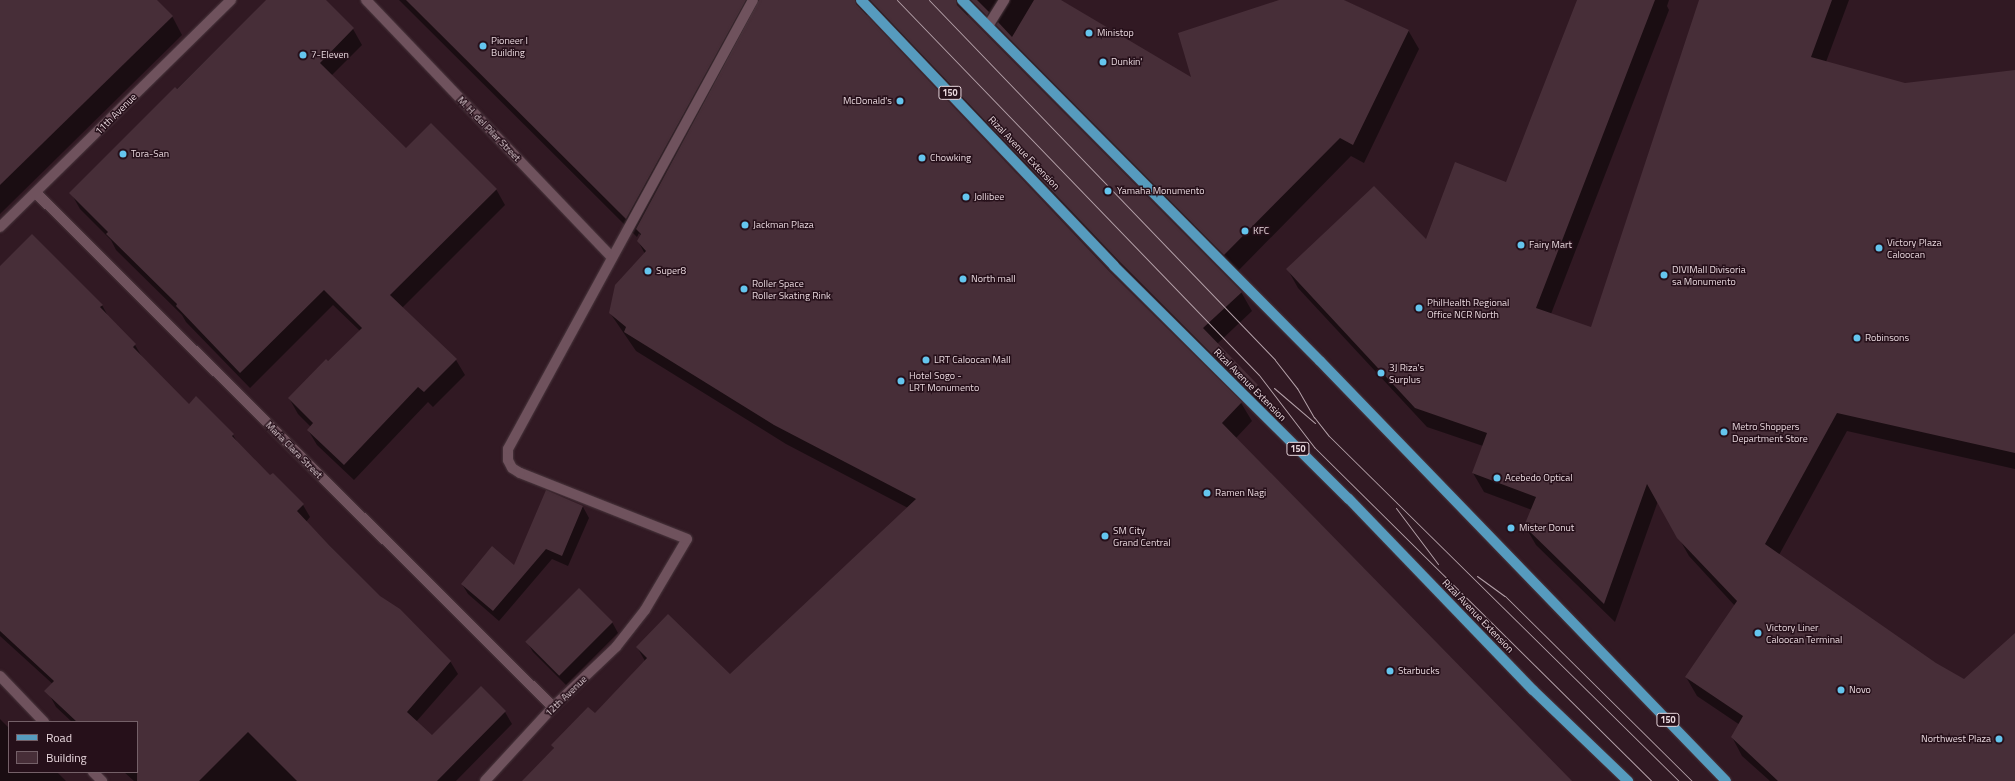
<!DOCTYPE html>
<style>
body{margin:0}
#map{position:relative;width:2015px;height:781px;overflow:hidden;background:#311923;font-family:"Titillium Web",sans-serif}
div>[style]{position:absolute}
.shadow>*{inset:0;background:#0007}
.building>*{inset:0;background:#472e38;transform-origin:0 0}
.roads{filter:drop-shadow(0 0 1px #4a373e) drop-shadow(0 0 1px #4a373e)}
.street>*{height:10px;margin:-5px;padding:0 5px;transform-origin:5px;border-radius:5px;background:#6f525d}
.primary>*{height:10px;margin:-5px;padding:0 5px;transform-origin:5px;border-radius:5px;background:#569bbe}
.tram>*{height:1px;margin:-0.5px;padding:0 0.5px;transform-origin:0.5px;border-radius:0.5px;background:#b4a1a9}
.dots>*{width:11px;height:11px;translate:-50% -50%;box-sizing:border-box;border:2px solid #26101a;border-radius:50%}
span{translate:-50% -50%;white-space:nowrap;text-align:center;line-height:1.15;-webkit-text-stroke:3px #26101a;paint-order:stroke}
.shield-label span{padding:1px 3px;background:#26101a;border:1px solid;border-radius:3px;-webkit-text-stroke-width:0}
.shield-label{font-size:9px;color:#e8d7dd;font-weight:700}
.poi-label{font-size:10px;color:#e8d7dd}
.left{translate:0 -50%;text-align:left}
.right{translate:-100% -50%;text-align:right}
.street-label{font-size:10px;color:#e8d7dd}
.legend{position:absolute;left:8px;top:721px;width:130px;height:52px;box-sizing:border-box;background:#26101a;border:1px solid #746068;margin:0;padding:5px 7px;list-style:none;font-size:12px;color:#e8d7dd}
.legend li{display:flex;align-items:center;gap:8px;height:20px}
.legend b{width:20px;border:1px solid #746068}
</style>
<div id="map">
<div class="shadow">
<i style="clip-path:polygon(0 0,156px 0,172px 16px,182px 35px,0 214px)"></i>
<i style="clip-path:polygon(267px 0,324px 0,353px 29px,362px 45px,331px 76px,406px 149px,496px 189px,505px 205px,402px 308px,456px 360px,465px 375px,433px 407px,428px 402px,354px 480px,317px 445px,308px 430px,311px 427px,298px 414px,289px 398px,360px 331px,333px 305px,250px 388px,186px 322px,182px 315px,116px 250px,111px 240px,80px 209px,71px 193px)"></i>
<i style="clip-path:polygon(399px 0,1060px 0,1192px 79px,1282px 0,1343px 0,1408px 30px,1419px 49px,1364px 163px,1351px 156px,1236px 273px,1008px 44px,1000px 30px,998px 34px,971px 12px,967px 16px,1241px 292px,1252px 311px,1217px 344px,1258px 386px,1268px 404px,1262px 411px,870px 12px,866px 16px,1109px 271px,1241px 403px,1252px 421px,1236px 438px,1570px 781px,524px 781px,554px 749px,552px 745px,595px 714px,645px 661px,637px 647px,730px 675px,908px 508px,786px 444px,636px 351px,610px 313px,645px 254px,638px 241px,641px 236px,639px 233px,637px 237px)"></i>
<i style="clip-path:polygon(1578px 0,1669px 0,1667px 6px,1669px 10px,1551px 314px,1592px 328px,1707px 0,1849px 0,1826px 62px,1905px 84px,2015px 71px,2015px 469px,1847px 431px,1779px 555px,1936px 664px,1964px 681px,2015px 634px,2015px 781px,1770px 781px,1742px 756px,1732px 737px,1740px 725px,1697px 696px,1686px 677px,1735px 606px,1689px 556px,1658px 501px,1615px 622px,1536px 545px,1525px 526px,1532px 510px,1484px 492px,1473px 473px,1483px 446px,1427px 427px,1298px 288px,1288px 270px,1427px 240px,1507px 183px)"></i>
<i style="clip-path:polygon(0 267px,102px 305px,109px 318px,135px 345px,142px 357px,189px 405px,196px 398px,233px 435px,239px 445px,270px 477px,273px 474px,303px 505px,310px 517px,306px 522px,329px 545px,379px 596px,450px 661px,458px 674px,416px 722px,432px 736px,505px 712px,512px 724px,456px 781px,134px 781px,124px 772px,137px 772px,137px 722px,72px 722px,56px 707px,49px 694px,56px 687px,0 636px)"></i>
<i style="clip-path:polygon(547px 492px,583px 507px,589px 518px,568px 566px,552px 559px,499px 621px,468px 594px,462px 584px,514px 567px)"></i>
<i style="clip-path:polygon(612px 622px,618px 633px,566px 685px,533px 652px,527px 642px)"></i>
<i style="clip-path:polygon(0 719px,9px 728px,9px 772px,57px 772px,66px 781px,0 781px)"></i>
</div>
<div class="building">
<i style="clip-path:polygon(0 0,157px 0,173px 16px,0 185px)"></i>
<i style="clip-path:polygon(266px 0,326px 0,354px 28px,320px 63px,406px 148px,431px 123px,497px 189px,390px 295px,457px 359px,424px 392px,418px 387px,344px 465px,307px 430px,313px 423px,288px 398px,326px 359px,328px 361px,362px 328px,324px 290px,240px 373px,176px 306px,177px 304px,106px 234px,108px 232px,69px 193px,175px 87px,177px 89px)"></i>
<i style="clip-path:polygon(406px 0,746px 0,626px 219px)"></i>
<i style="clip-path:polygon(759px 0,855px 0,856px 4px,1109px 271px,1242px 402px,1222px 423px,1572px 781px,522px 781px,554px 748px,551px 745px,588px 707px,595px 713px,647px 658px,636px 647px,668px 614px,730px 674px,916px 499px,774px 425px,624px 332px,626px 327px,609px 313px,615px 285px,646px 251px,637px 241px,641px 234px,636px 229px)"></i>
<i style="clip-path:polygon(870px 0,956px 0,957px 5px,1242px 292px,1203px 328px,1258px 385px,1251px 393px,1119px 261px)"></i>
<i style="clip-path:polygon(971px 0,977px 0,989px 12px,987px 16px)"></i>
<i style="clip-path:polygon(1034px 0,1061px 0,1191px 77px,1178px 33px,1279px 0,1344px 0,1409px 30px,1353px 145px,1340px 138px,1224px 255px,996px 25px,998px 22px,1012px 37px)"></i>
<i style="clip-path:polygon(1577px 0,1655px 0,1536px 308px,1591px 327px,1699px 0,1832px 0,1811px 57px,1905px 83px,2015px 70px,2015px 453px,1837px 413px,1765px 544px,1936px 663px,1964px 679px,2015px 633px,2015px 781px,1778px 781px,1731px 737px,1743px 716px,1685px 677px,1737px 601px,1677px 538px,1647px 484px,1604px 604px,1524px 526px,1536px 497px,1472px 473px,1487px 433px,1415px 408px,1286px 269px,1374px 186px,1426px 239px,1455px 162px,1506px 182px)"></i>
<i style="clip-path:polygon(32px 234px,103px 305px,100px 307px,136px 344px,133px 347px,189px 404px,196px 396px,234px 434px,232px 436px,270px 475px,273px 473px,304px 504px,297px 511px,329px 545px,380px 596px,400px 609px,451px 661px,407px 712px,432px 735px,481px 686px,506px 711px,437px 781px,297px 781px,248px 732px,199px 781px,137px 781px,137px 722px,77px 722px,44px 691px,54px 681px,0 631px,0 266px)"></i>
<i style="clip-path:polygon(546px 490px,583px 506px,562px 556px,546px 549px,493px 611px,461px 584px,492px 546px,514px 565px)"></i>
<i style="left:579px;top:588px;width:48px;height:76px;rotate:45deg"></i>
</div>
<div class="roads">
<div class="street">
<i style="left:366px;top:0;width:356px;rotate:46.3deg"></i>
<i style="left:988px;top:26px;width:31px;rotate:-58deg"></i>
<i style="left:36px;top:193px;width:729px;rotate:44.83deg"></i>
<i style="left:0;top:227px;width:324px;rotate:-44.5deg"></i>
<i style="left:0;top:676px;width:64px;rotate:46.3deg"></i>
<i style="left:93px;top:772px;width:13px;rotate:45deg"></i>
<i style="left:485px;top:781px;width:100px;rotate:-47.4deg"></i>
<i style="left:553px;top:707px;width:87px;rotate:-43.6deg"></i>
<i style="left:616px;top:647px;width:47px;rotate:-51.9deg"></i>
<i style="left:645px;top:610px;width:82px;rotate:-59.4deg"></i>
<i style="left:687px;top:539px;width:180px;rotate:-158.4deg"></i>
<i style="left:520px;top:473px;width:9px;rotate:-148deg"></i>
<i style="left:512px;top:468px;width:9px;rotate:-117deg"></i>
<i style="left:508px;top:460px;width:11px;rotate:-90deg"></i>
<i style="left:508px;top:449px;width:511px;rotate:-61.38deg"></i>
</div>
<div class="primary">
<i style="left:861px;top:0;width:367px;rotate:46.4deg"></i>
<i style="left:1114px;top:266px;width:331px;rotate:44.8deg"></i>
<i style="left:1349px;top:499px;width:265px;rotate:46.1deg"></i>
<i style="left:1533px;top:690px;width:132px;rotate:43.8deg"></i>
<i style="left:962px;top:0;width:508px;rotate:45.24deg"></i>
<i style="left:1320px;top:361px;width:584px;rotate:45.97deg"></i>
</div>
</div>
<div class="tram">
<i style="left:897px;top:0;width:521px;rotate:46.01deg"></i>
<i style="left:1259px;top:375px;width:91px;rotate:52.6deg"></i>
<i style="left:1314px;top:447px;width:474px;rotate:44.7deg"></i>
<i style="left:929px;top:0;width:499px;rotate:46.1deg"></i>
<i style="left:1275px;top:360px;width:36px;rotate:52deg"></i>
<i style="left:1297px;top:388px;width:34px;rotate:60deg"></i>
<i style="left:1314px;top:417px;width:24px;rotate:52deg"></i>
<i style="left:1329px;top:436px;width:491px;rotate:44.6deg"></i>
<i style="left:1274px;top:388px;width:54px;rotate:40.5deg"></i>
<i style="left:1396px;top:508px;width:70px;rotate:53.1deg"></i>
<i style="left:1477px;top:576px;width:34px;rotate:36deg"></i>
<i style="left:1505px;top:596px;width:263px;rotate:44.7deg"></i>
</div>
<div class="dots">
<i style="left:1089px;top:33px;background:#64c5ee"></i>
<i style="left:483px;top:46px;background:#64c5ee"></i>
<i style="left:303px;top:55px;background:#64c5ee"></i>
<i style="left:1103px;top:62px;background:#64c5ee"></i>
<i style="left:900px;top:101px;background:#64c5ee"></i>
<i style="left:123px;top:154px;background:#64c5ee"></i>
<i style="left:922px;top:158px;background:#64c5ee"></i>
<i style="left:1108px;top:191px;background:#64c5ee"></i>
<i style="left:966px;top:197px;background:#64c5ee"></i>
<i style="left:745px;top:225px;background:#64c5ee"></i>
<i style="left:1245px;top:231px;background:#64c5ee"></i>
<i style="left:1521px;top:245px;background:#64c5ee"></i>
<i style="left:1879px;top:248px;background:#64c5ee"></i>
<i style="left:648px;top:271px;background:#64c5ee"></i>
<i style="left:1664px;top:275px;background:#64c5ee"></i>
<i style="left:963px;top:279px;background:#64c5ee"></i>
<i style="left:744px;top:289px;background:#64c5ee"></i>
<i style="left:1419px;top:308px;background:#64c5ee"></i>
<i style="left:1857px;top:338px;background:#64c5ee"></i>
<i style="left:926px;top:360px;background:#64c5ee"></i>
<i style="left:1381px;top:373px;background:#64c5ee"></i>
<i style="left:901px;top:381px;background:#64c5ee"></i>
<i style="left:1724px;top:432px;background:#64c5ee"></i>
<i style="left:1497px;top:478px;background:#64c5ee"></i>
<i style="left:1207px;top:493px;background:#64c5ee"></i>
<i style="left:1511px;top:528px;background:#64c5ee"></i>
<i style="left:1105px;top:536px;background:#64c5ee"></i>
<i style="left:1758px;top:633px;background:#64c5ee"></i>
<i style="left:1390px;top:671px;background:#64c5ee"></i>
<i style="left:1841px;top:690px;background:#64c5ee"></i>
<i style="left:1999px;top:739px;background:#64c5ee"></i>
</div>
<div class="shield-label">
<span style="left:950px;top:93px">150</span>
<span style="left:1298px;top:449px">150</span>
<span style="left:1668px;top:720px">150</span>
</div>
<div class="poi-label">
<span class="left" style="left:1097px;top:33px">Ministop</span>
<span class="left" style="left:491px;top:46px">Pioneer I<br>Building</span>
<span class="left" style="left:311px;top:55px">7-Eleven</span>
<span class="left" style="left:1111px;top:62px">Dunkin'</span>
<span class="right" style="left:892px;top:101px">McDonald's</span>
<span class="left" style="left:131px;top:154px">Tora-San</span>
<span class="left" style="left:930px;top:158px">Chowking</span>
<span class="left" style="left:1117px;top:191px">Yamaha Monumento</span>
<span class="left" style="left:974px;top:197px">Jollibee</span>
<span class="left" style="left:753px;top:225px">Jackman Plaza</span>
<span class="left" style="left:1253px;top:231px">KFC</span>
<span class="left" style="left:1887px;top:248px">Victory Plaza<br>Caloocan</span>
<span class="left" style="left:1529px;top:245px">Fairy Mart</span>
<span class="left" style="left:1672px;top:275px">DIVIMall Divisoria<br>sa Monumento</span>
<span class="left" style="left:656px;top:271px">Super8</span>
<span class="left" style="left:971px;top:279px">North mall</span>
<span class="left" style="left:752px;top:289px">Roller Space<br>Roller Skating Rink</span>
<span class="left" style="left:1427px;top:308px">PhilHealth Regional<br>Office NCR North</span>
<span class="left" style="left:1865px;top:338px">Robinsons</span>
<span class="left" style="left:934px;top:360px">LRT Caloocan Mall</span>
<span class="left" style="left:1389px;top:373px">3J Riza's<br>Surplus</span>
<span class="left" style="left:909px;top:381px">Hotel Sogo -<br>LRT Monumento</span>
<span class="left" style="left:1732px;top:432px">Metro Shoppers<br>Department Store</span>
<span class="left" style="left:1505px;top:478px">Acebedo Optical</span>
<span class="left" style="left:1215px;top:493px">Ramen Nagi</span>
<span class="left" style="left:1519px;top:528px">Mister Donut</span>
<span class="left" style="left:1113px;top:536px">SM City<br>Grand Central</span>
<span class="left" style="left:1766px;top:633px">Victory Liner<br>Caloocan Terminal</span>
<span class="left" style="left:1398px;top:671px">Starbucks</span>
<span class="left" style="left:1849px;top:690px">Novo</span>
<span class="right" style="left:1991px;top:739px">Northwest Plaza</span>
</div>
<div class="street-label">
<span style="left:116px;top:114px;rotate:-45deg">11th Avenue</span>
<span style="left:489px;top:129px;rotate:46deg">M. H. del Pilar Street</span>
<span style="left:1024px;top:153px;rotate:46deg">Rizal Avenue Extension</span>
<span style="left:1250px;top:385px;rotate:45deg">Rizal Avenue Extension</span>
<span style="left:294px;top:450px;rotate:45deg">Maria Clara Street</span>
<span style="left:1478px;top:616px;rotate:46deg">Rizal Avenue Extension</span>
<span style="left:566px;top:696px;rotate:-44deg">12th Avenue</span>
</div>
<ul class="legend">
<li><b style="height:5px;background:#569bbe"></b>Road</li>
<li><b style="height:11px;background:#472e38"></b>Building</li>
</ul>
</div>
